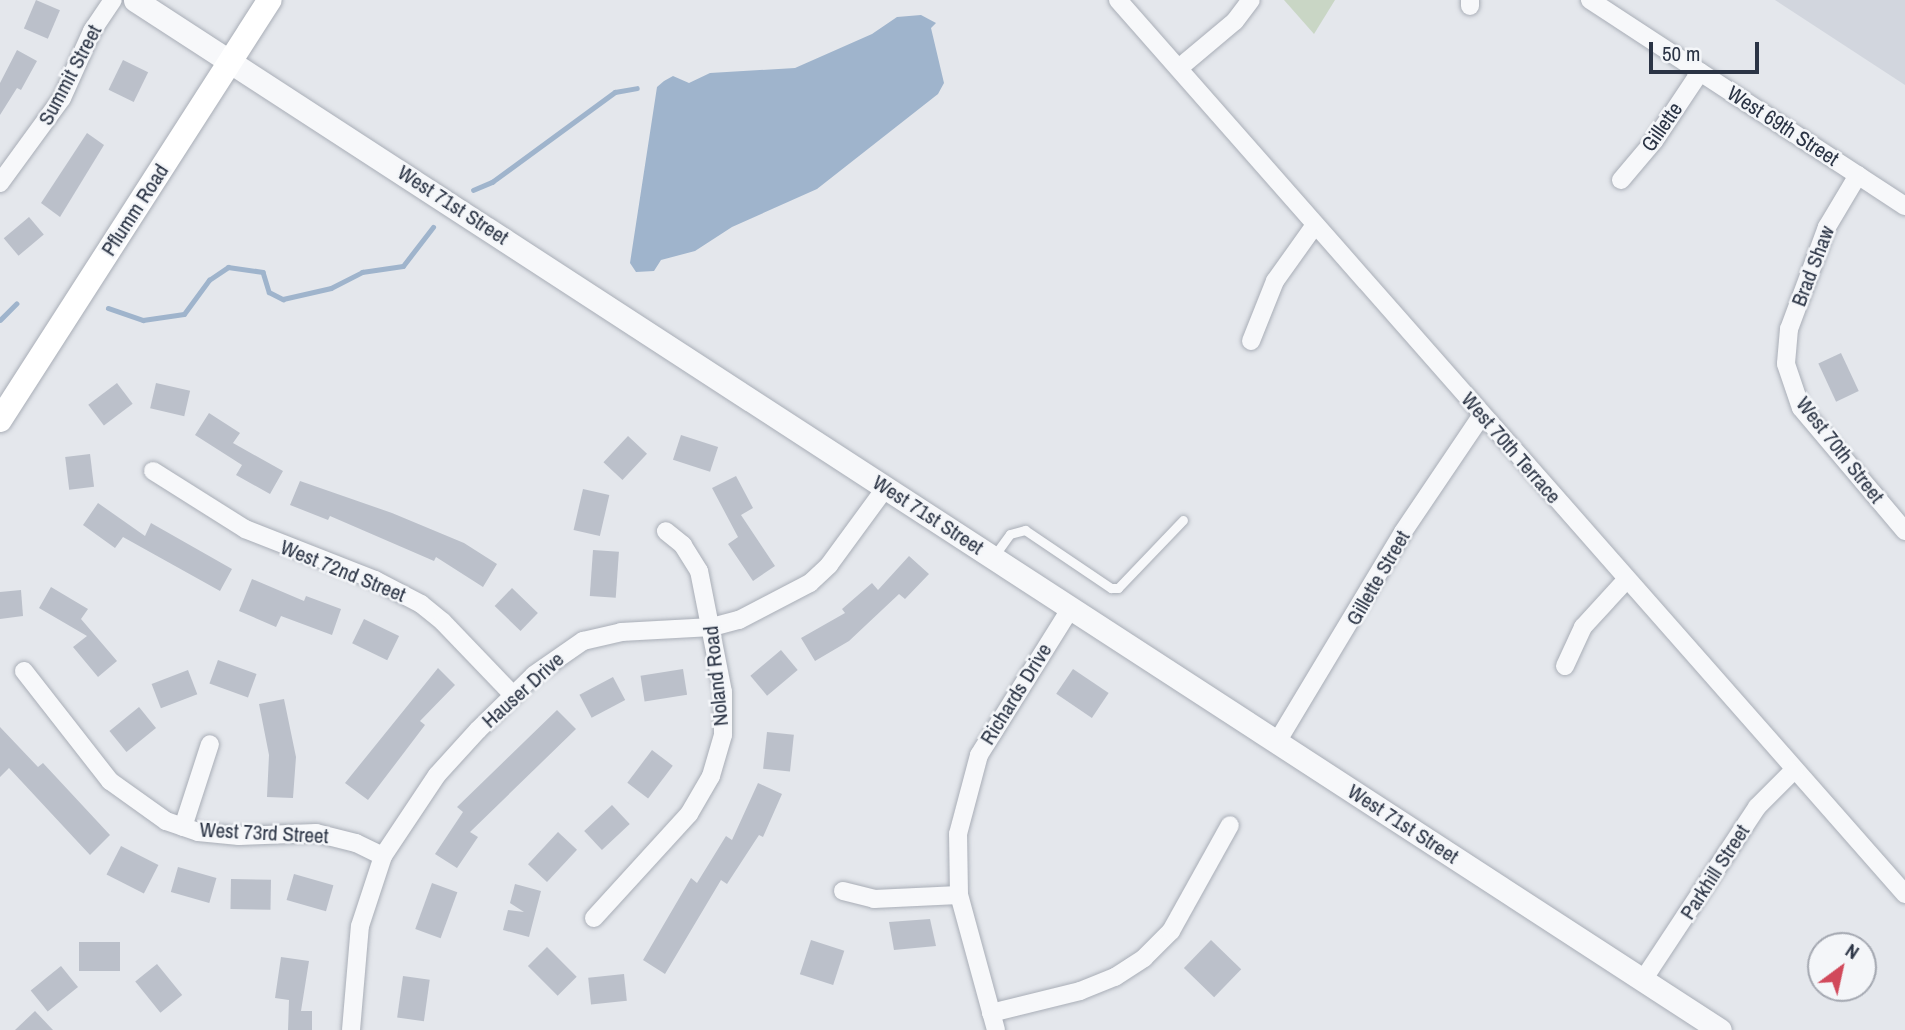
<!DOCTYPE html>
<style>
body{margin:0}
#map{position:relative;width:1905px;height:1030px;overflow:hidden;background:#e4e7ec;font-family:"Archivo Narrow",sans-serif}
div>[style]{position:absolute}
.built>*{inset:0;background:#d2d6de}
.green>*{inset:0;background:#c9d6c5}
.water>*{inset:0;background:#9fb4cc}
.stream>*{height:4.5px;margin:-2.25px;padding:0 2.25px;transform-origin:2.25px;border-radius:2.25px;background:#9fb4cc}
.building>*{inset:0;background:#bbc0ca;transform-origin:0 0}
.roads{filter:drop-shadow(0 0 2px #a9aeb7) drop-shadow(0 0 2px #a9aeb7)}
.service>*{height:9px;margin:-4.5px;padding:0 4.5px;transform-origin:4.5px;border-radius:4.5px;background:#f7f8fa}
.minor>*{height:18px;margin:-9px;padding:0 9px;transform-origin:9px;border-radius:9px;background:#f7f8fa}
.tertiary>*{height:23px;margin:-11.5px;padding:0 11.5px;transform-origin:11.5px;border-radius:11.5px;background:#f7f8fa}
.secondary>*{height:24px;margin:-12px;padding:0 12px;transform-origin:12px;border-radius:12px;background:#fff}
span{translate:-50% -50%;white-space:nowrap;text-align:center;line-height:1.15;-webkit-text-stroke:5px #f4f6f9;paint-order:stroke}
.street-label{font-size:21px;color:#2b3445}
.north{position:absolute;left:1807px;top:932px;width:70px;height:70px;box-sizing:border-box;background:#f4f6f9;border:2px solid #a4a8b1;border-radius:50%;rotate:33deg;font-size:19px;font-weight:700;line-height:28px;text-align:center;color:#2b3445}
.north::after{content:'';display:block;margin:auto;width:24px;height:32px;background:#d1495b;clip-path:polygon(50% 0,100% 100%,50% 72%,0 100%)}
.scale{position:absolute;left:1649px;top:42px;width:110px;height:32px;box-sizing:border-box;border:4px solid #2b3445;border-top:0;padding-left:9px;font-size:21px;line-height:24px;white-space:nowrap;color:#2b3445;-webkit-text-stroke:5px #f4f6f9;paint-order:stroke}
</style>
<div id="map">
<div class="built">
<i style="clip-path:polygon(1775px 0,1905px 0,1905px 85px)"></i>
</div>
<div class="green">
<i style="clip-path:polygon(1284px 0,1335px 0,1314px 34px)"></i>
</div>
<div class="water">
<i style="clip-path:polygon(921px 15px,936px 23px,931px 28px,944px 83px,938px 94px,817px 189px,732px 227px,695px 251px,661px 260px,654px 271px,636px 272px,630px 263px,657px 87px,664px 81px,673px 76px,689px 83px,710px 73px,795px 68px,872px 34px,897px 17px)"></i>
</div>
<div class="stream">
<i style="left:473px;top:190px;width:21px;rotate:-23deg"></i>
<i style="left:492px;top:182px;width:152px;rotate:-36.2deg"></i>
<i style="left:615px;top:92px;width:22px;rotate:-10deg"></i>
<i style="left:108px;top:308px;width:37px;rotate:19deg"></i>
<i style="left:143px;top:320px;width:41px;rotate:-8.3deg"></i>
<i style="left:184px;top:314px;width:42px;rotate:-53.7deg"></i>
<i style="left:209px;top:280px;width:23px;rotate:-34deg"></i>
<i style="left:228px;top:267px;width:35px;rotate:8deg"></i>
<i style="left:263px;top:272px;width:21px;rotate:73deg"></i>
<i style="left:269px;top:292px;width:16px;rotate:27deg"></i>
<i style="left:283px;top:299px;width:49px;rotate:-12.9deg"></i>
<i style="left:331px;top:288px;width:35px;rotate:-27deg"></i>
<i style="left:362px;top:272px;width:41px;rotate:-8.3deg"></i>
<i style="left:403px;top:266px;width:49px;rotate:-52.4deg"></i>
<i style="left:0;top:320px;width:23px;rotate:-45deg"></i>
</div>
<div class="building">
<i style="left:36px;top:0;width:26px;height:31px;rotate:23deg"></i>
<i style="clip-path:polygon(17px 50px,37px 61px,21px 90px,17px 88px,0 115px,0 83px)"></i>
<i style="left:123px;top:60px;width:28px;height:33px;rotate:26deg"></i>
<i style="clip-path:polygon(87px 133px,104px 145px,60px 217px,41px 203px)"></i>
<i style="left:29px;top:217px;width:23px;height:33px;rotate:50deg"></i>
<i style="left:1841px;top:353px;width:42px;height:25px;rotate:65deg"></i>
<i style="left:117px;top:383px;width:26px;height:36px;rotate:53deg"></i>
<i style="left:156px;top:383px;width:35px;height:26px;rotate:13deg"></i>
<i style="clip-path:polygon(209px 413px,240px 433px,233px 443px,283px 471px,270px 494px,236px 475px,242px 465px,195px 435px)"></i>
<i style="left:681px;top:435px;width:39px;height:26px;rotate:18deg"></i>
<i style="left:628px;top:436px;width:26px;height:36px;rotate:43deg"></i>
<i style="left:90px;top:454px;width:33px;height:25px;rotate:83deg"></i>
<i style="clip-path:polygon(736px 476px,753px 508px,741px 515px,775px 566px,753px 581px,728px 544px,738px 537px,712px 488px)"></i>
<i style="clip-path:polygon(300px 481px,392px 513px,464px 543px,497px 564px,483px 587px,436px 557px,434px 561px,330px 516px,328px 520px,290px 505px)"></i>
<i style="left:583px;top:489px;width:27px;height:42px;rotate:13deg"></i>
<i style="clip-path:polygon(98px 503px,145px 536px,151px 523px,232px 569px,220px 591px,123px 537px,115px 548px,83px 525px)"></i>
<i style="left:593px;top:550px;width:26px;height:46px;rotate:4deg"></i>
<i style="clip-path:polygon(909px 556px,929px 574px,905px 599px,899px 594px,849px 641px,815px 661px,801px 638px,845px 613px,842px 609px,872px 583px,878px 590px)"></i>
<i style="clip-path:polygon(252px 579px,304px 601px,306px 596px,341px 609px,332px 635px,281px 616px,276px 627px,239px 611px)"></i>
<i style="clip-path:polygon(51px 587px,88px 609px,81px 619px,117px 661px,98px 677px,73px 647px,87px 636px,39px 608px)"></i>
<i style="left:512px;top:588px;width:36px;height:25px;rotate:44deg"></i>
<i style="clip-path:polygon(21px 590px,23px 616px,0 619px,0 592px)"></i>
<i style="left:364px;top:619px;width:39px;height:27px;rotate:26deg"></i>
<i style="left:781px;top:650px;width:26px;height:40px;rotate:50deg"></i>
<i style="left:218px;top:660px;width:41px;height:25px;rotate:20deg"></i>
<i style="clip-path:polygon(438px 668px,455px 685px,420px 721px,425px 725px,368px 800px,345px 783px)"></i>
<i style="left:683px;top:669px;width:26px;height:43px;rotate:81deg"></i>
<i style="left:1073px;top:669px;width:43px;height:30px;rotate:34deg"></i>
<i style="left:188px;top:670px;width:26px;height:39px;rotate:69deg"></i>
<i style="left:613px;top:677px;width:26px;height:38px;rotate:62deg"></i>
<i style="clip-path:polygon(284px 699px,296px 757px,293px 798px,267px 797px,269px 755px,259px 704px)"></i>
<i style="left:139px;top:707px;width:27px;height:38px;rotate:51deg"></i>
<i style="clip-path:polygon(557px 710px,576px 729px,470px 832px,478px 837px,457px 868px,435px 854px,463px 812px,457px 807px)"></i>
<i style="clip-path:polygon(0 727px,38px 767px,43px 763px,110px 835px,90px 855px,9px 768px,0 777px)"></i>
<i style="left:767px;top:732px;width:27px;height:37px;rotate:6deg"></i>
<i style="left:652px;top:750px;width:26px;height:41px;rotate:37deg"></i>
<i style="clip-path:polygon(758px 783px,782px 794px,763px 837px,759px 835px,727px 884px,721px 880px,665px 974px,643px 960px,691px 878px,697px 883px,726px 836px,732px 840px)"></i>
<i style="left:612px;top:805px;width:26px;height:38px;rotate:47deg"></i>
<i style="left:558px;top:832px;width:26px;height:44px;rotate:43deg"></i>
<i style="left:121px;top:846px;width:42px;height:32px;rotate:27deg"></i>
<i style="left:178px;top:867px;width:40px;height:26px;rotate:16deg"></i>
<i style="left:294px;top:874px;width:41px;height:27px;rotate:16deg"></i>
<i style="left:231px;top:879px;width:40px;height:30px;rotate:1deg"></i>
<i style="left:432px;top:883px;width:27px;height:49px;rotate:20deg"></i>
<i style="clip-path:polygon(515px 884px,541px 891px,529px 937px,503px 930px,508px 910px,524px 912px,510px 903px)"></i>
<i style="clip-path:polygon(930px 919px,936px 946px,894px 950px,889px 922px)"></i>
<i style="left:811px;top:940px;width:35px;height:36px;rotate:18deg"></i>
<i style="left:1211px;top:940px;width:42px;height:39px;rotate:44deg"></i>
<i style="left:79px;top:942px;width:41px;height:29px"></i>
<i style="left:547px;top:947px;width:42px;height:27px;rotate:45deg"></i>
<i style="clip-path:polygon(281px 957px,309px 961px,301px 1011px,312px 1011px,312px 1030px,288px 1030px,289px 1000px,275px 998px)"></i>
<i style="left:157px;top:964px;width:40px;height:28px;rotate:51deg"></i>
<i style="left:61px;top:966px;width:27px;height:39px;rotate:51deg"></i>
<i style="left:624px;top:974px;width:27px;height:36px;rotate:84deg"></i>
<i style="left:403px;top:976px;width:27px;height:42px;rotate:8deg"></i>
<i style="clip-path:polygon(35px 1011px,53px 1030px,15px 1030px)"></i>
</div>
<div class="roads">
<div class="service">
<i style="left:994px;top:556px;width:27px;rotate:-54deg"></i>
<i style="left:1010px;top:534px;width:16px;rotate:-15deg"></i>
<i style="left:1025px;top:530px;width:104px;rotate:34deg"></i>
<i style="left:1111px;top:588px;width:7px"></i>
<i style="left:1118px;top:588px;width:94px;rotate:-46.3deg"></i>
</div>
<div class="minor">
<i style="left:1118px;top:0;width:1191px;rotate:48.64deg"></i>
<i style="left:1590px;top:0;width:376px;rotate:33.2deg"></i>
<i style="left:1470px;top:6px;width:6px;rotate:-90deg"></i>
<i style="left:1179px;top:68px;width:73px;rotate:-40deg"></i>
<i style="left:1235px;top:21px;width:26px;rotate:-53deg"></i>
<i style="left:1858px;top:175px;width:61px;rotate:120.8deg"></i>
<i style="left:1827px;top:227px;width:109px;rotate:110.4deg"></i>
<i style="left:1789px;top:329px;width:35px;rotate:95deg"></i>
<i style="left:1786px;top:364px;width:46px;rotate:71.2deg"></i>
<i style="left:1801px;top:408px;width:161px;rotate:49.8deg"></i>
<i style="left:1621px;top:180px;width:51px;rotate:-49.8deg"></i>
<i style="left:1654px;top:141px;width:83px;rotate:-56.3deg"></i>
<i style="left:0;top:183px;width:105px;rotate:-53.9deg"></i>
<i style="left:62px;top:98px;width:73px;rotate:-65.9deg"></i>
<i style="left:92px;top:31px;width:37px;rotate:-56deg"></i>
<i style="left:1251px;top:341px;width:65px;rotate:-68.2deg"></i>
<i style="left:1275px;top:281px;width:69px;rotate:-54.5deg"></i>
<i style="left:153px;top:471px;width:109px;rotate:32.2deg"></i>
<i style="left:245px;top:529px;width:140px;rotate:21.4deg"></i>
<i style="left:375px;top:580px;width:52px;rotate:27.6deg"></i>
<i style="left:421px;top:604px;width:28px;rotate:39deg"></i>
<i style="left:443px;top:622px;width:101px;rotate:46.2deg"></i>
<i style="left:1565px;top:666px;width:43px;rotate:-65.2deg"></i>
<i style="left:1583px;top:627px;width:64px;rotate:-47.5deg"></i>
<i style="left:24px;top:671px;width:140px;rotate:52deg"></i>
<i style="left:110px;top:781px;width:69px;rotate:35.5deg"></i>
<i style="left:166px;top:821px;width:34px;rotate:19deg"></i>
<i style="left:198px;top:832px;width:41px;rotate:5.6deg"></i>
<i style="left:239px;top:836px;width:77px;rotate:-2.2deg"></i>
<i style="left:316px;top:833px;width:41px;rotate:14deg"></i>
<i style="left:356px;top:843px;width:30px;rotate:26deg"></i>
<i style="left:1277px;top:742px;width:245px;rotate:-59deg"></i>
<i style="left:1403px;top:532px;width:141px;rotate:-56deg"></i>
<i style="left:183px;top:827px;width:87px;rotate:-72deg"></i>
<i style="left:843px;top:891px;width:32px;rotate:14deg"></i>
<i style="left:874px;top:899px;width:85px;rotate:-2.7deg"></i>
<i style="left:594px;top:918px;width:141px;rotate:-47.6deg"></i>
<i style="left:689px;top:814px;width:44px;rotate:-59.9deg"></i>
<i style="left:711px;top:776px;width:43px;rotate:-73.7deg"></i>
<i style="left:723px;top:735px;width:43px;rotate:-90deg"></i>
<i style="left:723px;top:692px;width:123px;rotate:-101.2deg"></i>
<i style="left:699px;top:571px;width:31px;rotate:-122deg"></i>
<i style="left:683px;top:545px;width:22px;rotate:-141deg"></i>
<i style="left:1643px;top:980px;width:207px;rotate:-56.6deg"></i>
<i style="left:1757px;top:807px;width:52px;rotate:-45deg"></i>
<i style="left:991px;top:1013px;width:92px;rotate:-13.9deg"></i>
<i style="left:1080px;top:991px;width:38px;rotate:-22deg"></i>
<i style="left:1115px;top:977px;width:35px;rotate:-33deg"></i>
<i style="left:1144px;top:958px;width:38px;rotate:-45deg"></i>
<i style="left:1171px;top:931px;width:121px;rotate:-60.9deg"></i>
<i style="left:351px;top:1030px;width:104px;rotate:-85.1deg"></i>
<i style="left:360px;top:926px;width:74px;rotate:-71.8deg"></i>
<i style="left:383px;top:856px;width:97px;rotate:-56.3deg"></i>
<i style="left:437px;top:775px;width:61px;rotate:-47.7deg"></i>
<i style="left:478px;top:730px;width:78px;rotate:-44.5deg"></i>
<i style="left:534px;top:675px;width:60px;rotate:-34.8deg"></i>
<i style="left:583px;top:641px;width:39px;rotate:-13deg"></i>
<i style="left:621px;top:632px;width:91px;rotate:-3.1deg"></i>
<i style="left:712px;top:627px;width:28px;rotate:-15deg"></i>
<i style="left:739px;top:620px;width:80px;rotate:-27.5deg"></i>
<i style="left:810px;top:583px;width:26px;rotate:-43deg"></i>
<i style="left:829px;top:565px;width:97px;rotate:-53.8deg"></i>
<i style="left:996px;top:1030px;width:140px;rotate:-105.3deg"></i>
<i style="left:959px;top:895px;width:61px;rotate:-90.9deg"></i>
<i style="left:958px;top:834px;width:82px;rotate:-75.1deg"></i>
<i style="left:979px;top:755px;width:173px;rotate:-58deg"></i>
</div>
<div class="tertiary">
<i style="left:135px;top:0;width:1890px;rotate:33.02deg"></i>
</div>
<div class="secondary">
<i style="left:0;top:420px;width:499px;rotate:-57.3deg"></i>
</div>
</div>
<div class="street-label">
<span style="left:70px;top:75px;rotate:-62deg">Summit Street</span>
<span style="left:1783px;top:126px;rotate:33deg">West 69th Street</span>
<span style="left:1662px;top:127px;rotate:-55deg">Gillette</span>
<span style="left:453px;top:205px;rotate:33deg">West 71st Street</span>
<span style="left:135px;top:210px;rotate:-57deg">Pflumm Road</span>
<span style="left:1813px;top:266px;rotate:-69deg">Brad Shaw</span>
<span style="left:1511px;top:448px;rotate:49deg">West 70th Terrace</span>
<span style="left:1840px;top:450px;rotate:52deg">West 70th Street</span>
<span style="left:928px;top:515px;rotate:33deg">West 71st Street</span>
<span style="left:343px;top:571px;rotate:22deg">West 72nd Street</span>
<span style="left:1378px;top:578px;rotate:-60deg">Gillette Street</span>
<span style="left:716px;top:676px;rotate:-96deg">Noland Road</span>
<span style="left:523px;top:690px;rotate:-42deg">Hauser Drive</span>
<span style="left:1016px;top:694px;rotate:-58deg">Richards Drive</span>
<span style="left:1403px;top:824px;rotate:33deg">West 71st Street</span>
<span style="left:264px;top:833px;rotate:3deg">West 73rd Street</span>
<span style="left:1715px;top:872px;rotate:-57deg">Parkhill Street</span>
</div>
<div class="north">N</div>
<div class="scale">50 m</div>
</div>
